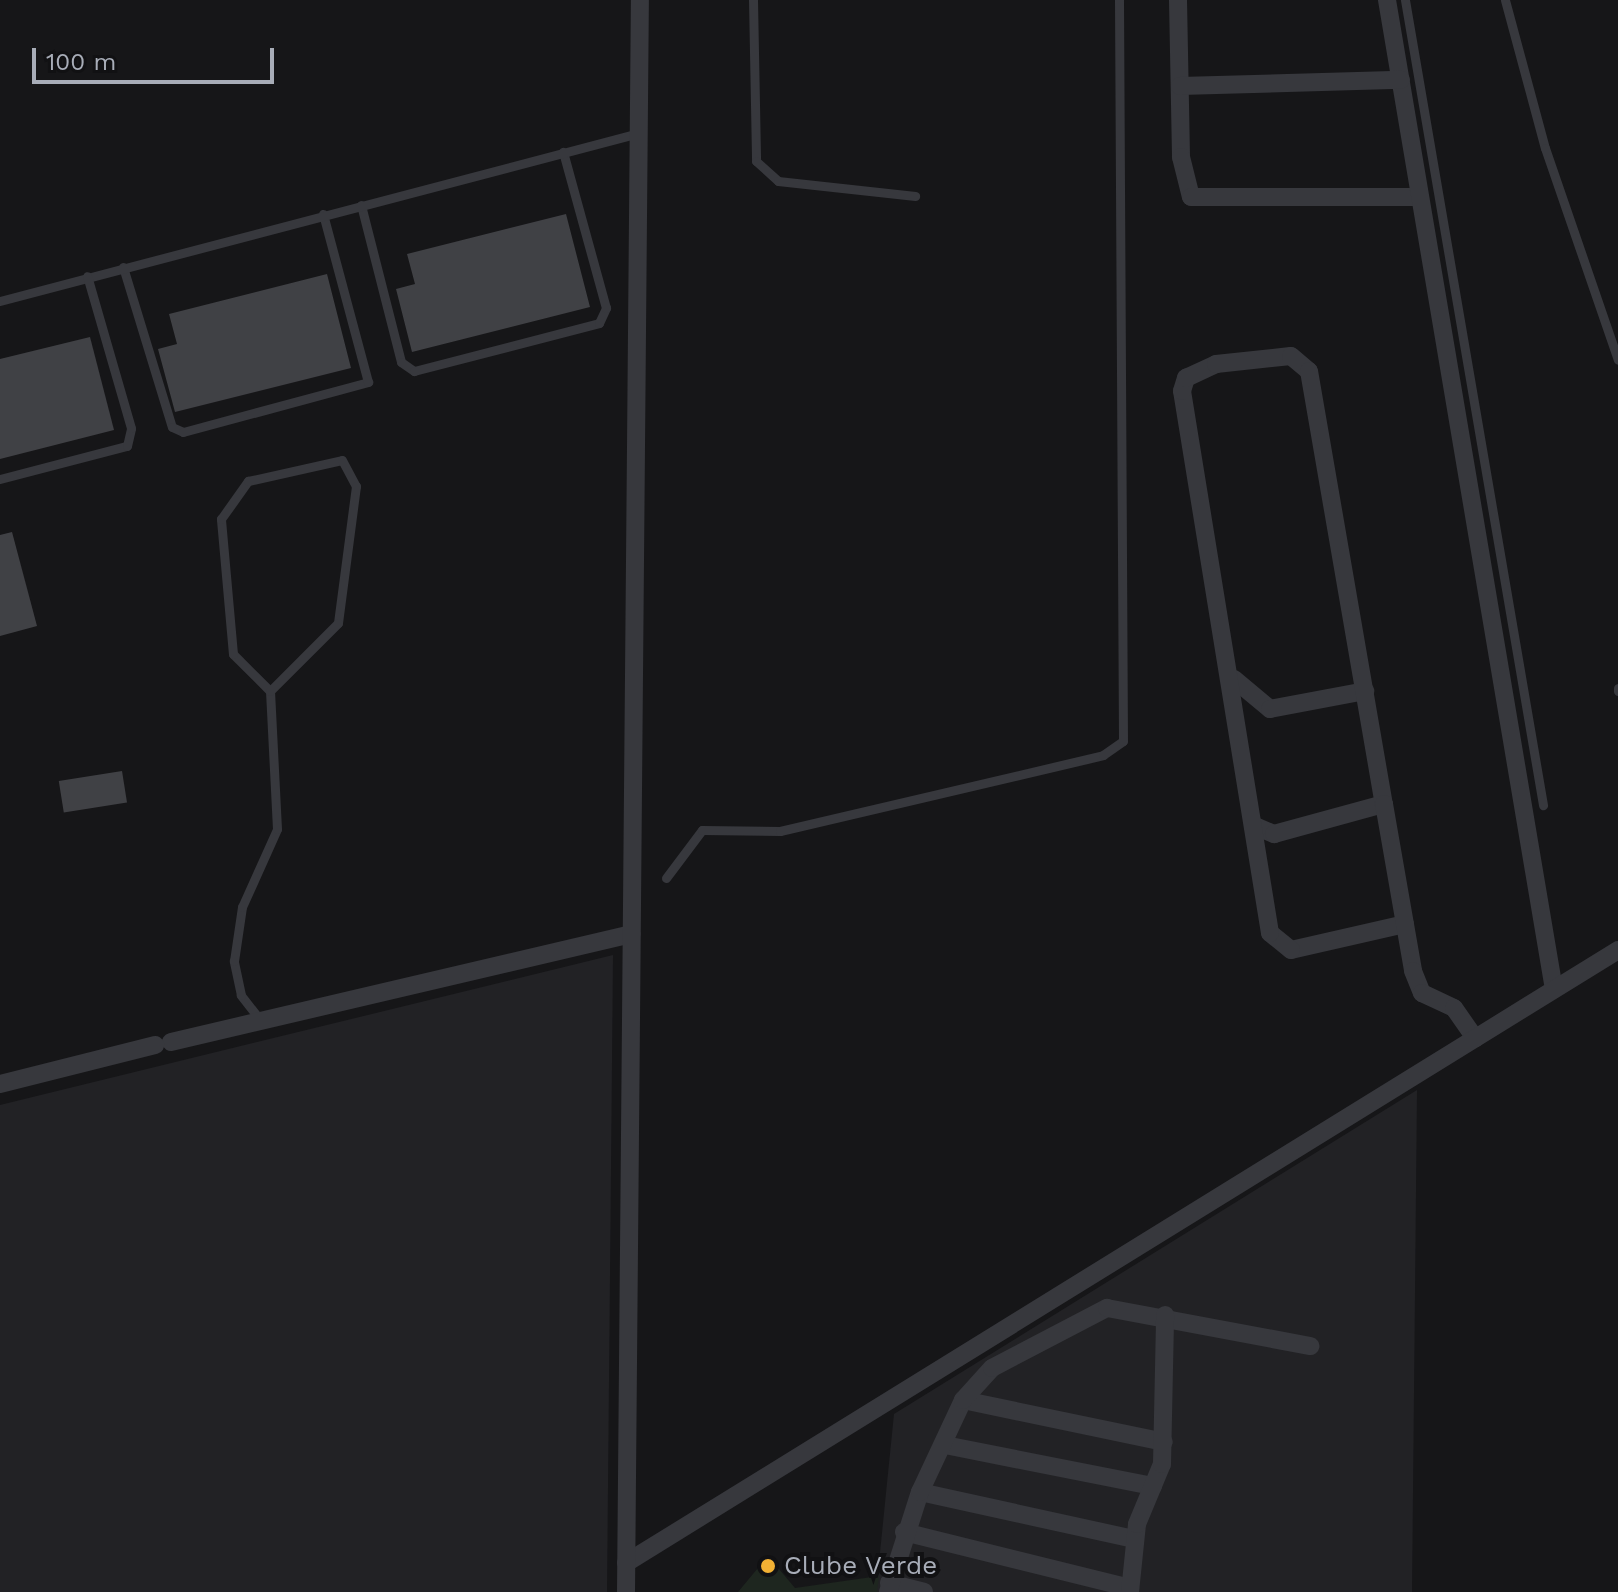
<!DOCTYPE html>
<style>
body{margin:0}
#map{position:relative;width:1618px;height:1592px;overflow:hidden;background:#161618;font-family:"Work Sans",sans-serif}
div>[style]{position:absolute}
.built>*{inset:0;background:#222225}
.green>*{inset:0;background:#1e261f}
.building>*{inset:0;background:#404145;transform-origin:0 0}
.service>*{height:9px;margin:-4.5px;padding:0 4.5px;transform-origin:4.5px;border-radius:4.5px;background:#37383d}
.minor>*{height:18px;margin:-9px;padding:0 9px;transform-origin:9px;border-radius:9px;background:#37383d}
.dots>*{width:22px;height:22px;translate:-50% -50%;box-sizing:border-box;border:4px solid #111113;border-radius:50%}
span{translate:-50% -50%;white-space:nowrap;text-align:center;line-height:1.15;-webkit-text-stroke:8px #111113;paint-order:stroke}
.poi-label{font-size:26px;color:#a8adb8}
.left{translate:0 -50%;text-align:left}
.scale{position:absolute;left:32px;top:48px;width:242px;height:36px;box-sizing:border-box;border:4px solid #a8adb8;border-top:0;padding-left:10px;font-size:24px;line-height:28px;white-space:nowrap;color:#a8adb8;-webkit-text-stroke:6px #111113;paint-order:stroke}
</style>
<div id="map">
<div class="built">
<i style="clip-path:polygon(613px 955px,607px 1592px,0 1592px,0 1105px)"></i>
<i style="clip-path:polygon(1417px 1090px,1412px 1592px,876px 1592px,894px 1414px)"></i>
</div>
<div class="green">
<i style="clip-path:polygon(768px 1556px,795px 1588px,879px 1576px,877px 1592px,738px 1592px)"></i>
</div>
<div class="building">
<i style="clip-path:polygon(566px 214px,590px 307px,412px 352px,396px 289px,415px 284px,407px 254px)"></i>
<i style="clip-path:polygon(327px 274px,351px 368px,175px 412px,158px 349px,177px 344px,169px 314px)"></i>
<i style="clip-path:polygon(90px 337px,114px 430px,0 459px,0 359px)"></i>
<i style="clip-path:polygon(12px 532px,37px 626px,0 636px,0 535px)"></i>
<i style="left:122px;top:771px;width:32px;height:64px;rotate:81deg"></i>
</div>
<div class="service">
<i style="left:753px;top:0;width:161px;rotate:88.9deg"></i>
<i style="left:756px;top:161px;width:30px;rotate:42deg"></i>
<i style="left:778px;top:181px;width:138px;rotate:6.2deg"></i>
<i style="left:1405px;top:0;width:817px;rotate:80.27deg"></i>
<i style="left:1505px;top:0;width:153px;rotate:74.9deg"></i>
<i style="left:1545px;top:148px;width:224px;rotate:71deg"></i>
<i style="left:361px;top:205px;width:162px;rotate:75.7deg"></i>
<i style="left:401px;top:362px;width:16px;rotate:35deg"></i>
<i style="left:414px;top:371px;width:191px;rotate:-14.5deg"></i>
<i style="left:599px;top:323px;width:17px;rotate:-65deg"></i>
<i style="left:606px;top:308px;width:162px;rotate:-105.4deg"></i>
<i style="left:123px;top:267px;width:167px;rotate:73deg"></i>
<i style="left:172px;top:427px;width:12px;rotate:24deg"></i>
<i style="left:183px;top:432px;width:192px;rotate:-15.1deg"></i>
<i style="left:368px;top:382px;width:174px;rotate:-105deg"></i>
<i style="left:0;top:301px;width:661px;rotate:-14.73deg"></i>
<i style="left:0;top:479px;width:131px;rotate:-14.6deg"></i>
<i style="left:127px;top:446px;width:18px;rotate:-77deg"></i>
<i style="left:131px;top:428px;width:158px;rotate:-106.1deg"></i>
<i style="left:1618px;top:688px;width:3px;rotate:90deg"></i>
<i style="left:666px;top:878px;width:60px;rotate:-53.1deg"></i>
<i style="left:702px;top:830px;width:78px;rotate:0.7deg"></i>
<i style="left:780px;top:831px;width:332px;rotate:-13.2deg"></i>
<i style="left:1103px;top:755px;width:24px;rotate:-35deg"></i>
<i style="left:1123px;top:741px;width:741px;rotate:-90.31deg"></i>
<i style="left:261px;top:1021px;width:33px;rotate:-128deg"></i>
<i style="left:241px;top:995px;width:35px;rotate:-102deg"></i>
<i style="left:234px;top:961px;width:55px;rotate:-81.6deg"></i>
<i style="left:242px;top:907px;width:85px;rotate:-65.8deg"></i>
<i style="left:277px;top:829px;width:138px;rotate:-92.9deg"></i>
<i style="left:270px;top:691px;width:52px;rotate:-135deg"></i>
<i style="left:233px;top:654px;width:136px;rotate:-95.1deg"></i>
<i style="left:221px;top:519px;width:47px;rotate:-54.6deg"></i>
<i style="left:248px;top:481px;width:96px;rotate:-12.6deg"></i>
<i style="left:342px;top:460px;width:30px;rotate:62deg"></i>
<i style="left:356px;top:486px;width:138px;rotate:97.5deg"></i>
<i style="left:338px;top:623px;width:96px;rotate:135deg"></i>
</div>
<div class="minor">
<i style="left:1178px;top:0;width:157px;rotate:88.9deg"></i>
<i style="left:1181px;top:157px;width:41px;rotate:76deg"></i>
<i style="left:1191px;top:197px;width:226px"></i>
<i style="left:1387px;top:0;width:1003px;rotate:80.42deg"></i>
<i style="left:1180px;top:86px;width:221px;rotate:-1.6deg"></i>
<i style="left:1234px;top:679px;width:47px;rotate:39.8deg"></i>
<i style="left:1270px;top:709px;width:97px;rotate:-10.7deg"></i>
<i style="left:1255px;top:826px;width:21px;rotate:23deg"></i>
<i style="left:1274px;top:834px;width:114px;rotate:-15.3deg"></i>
<i style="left:1405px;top:924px;width:117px;rotate:167.2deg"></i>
<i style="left:1291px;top:950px;width:27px;rotate:-141deg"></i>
<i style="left:1270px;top:933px;width:549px;rotate:-99.22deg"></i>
<i style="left:1182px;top:391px;width:14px;rotate:-73deg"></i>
<i style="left:1186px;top:378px;width:33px;rotate:-25deg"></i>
<i style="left:1216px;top:364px;width:75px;rotate:-6.1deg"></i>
<i style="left:1291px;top:356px;width:23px;rotate:40deg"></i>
<i style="left:1309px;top:371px;width:439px;rotate:80.2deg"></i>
<i style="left:1384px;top:804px;width:169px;rotate:80.1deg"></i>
<i style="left:1413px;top:971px;width:24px;rotate:68deg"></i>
<i style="left:1422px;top:993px;width:35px;rotate:25deg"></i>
<i style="left:1454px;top:1008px;width:37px;rotate:55deg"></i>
<i style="left:171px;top:1042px;width:473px;rotate:-13.2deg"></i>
<i style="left:0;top:1084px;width:160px;rotate:-14.1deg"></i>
<i style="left:963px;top:1400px;width:205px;rotate:11.8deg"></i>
<i style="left:945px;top:1445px;width:212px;rotate:11.2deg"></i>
<i style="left:920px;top:1492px;width:219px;rotate:12.4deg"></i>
<i style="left:904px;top:1532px;width:233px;rotate:13.9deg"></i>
<i style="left:626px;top:1563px;width:1166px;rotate:-31.71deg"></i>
<i style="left:889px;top:1583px;width:36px;rotate:14deg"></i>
<i style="left:626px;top:1592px;width:1592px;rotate:-89.5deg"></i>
<i style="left:888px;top:1592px;width:105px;rotate:-72.3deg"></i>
<i style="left:920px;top:1492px;width:102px;rotate:-64.9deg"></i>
<i style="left:963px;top:1400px;width:43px;rotate:-47.8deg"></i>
<i style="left:992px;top:1368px;width:130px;rotate:-27.6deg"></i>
<i style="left:1107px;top:1308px;width:207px;rotate:10.6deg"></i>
<i style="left:1130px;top:1592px;width:68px;rotate:-84.1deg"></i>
<i style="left:1137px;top:1524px;width:65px;rotate:-67.4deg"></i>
<i style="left:1162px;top:1464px;width:149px;rotate:-88.8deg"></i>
</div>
<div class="dots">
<i style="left:768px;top:1566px;background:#f2b134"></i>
</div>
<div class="poi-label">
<span class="left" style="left:784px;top:1566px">Clube Verde</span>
</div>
<div class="scale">100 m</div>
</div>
